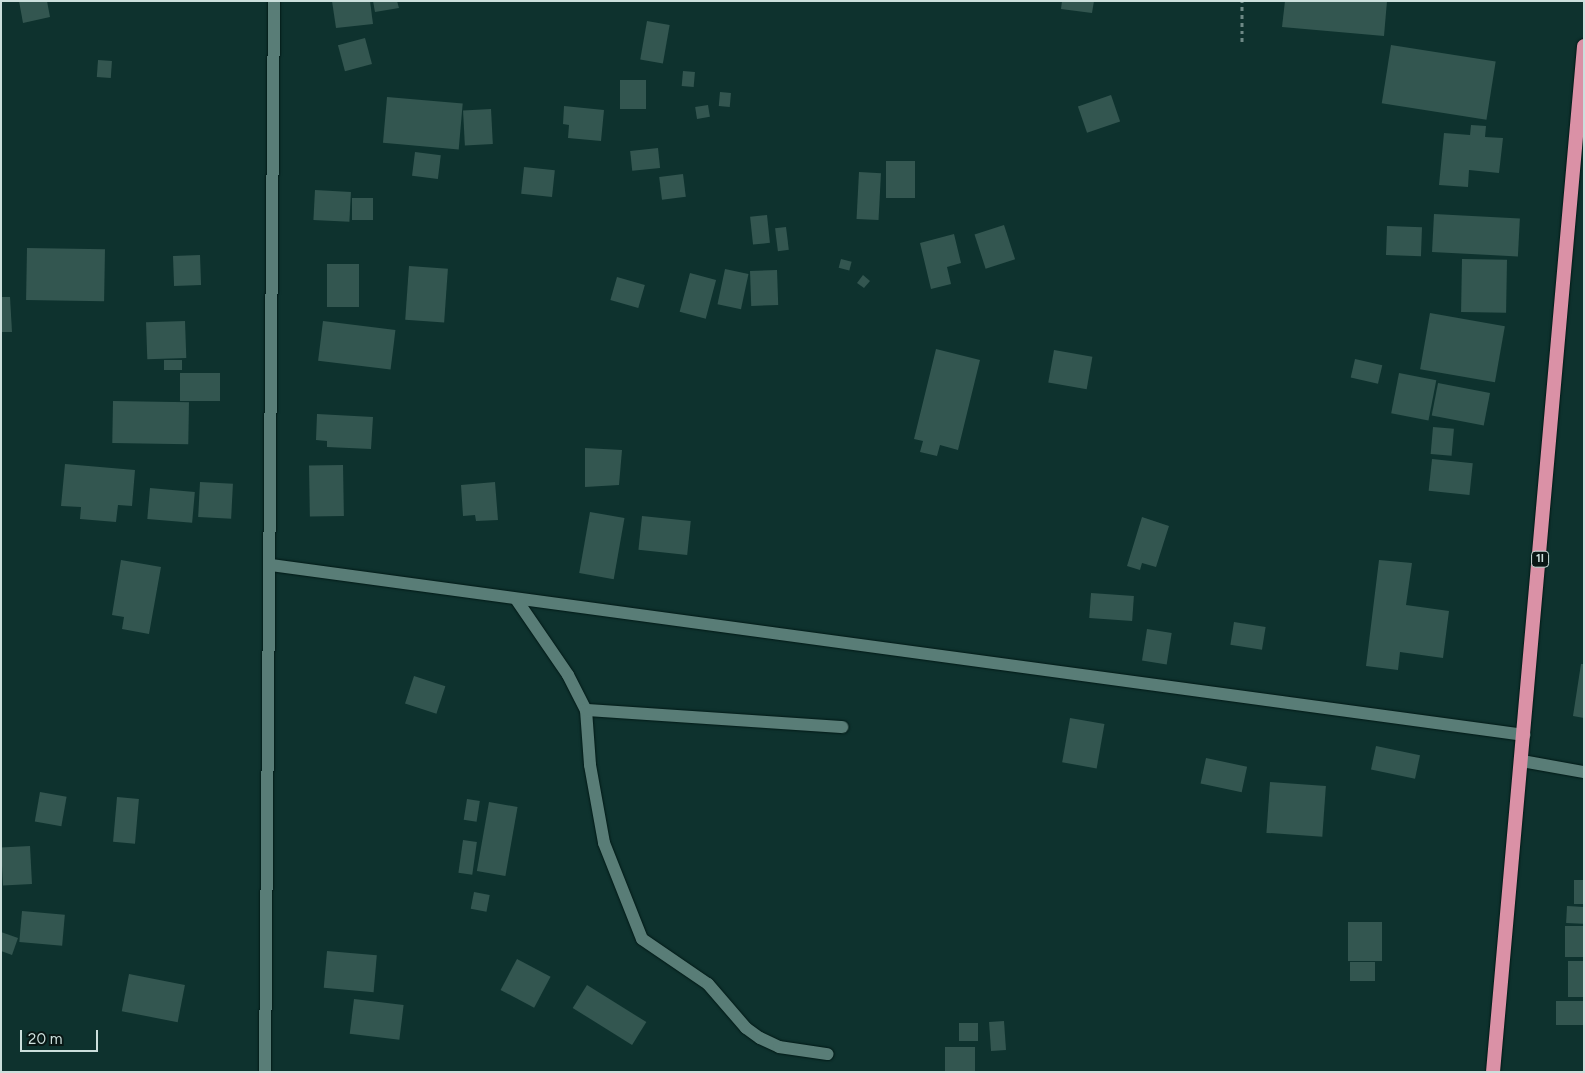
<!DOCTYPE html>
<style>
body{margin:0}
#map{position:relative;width:1585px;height:1073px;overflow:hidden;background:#0e322e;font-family:Figtree,sans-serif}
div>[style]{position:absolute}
.building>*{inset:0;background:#335650;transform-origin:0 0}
.path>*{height:3px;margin-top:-1.5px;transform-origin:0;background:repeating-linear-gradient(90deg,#6e8986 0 4px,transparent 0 8px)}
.roads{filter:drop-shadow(0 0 1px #001916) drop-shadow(0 0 1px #001916)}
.minor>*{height:12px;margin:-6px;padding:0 6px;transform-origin:6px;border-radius:6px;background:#597d77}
.trunk>*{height:14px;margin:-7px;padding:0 7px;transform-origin:7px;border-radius:7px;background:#da91a6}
span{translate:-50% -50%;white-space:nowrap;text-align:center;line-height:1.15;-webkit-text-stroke:4px #091715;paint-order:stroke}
.shield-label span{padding:1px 4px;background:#091715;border:1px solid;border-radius:4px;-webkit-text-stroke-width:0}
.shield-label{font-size:11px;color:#ccdfdc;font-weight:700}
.frame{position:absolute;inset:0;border:2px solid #ccdfdc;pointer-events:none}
.scale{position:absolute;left:20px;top:1030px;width:78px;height:22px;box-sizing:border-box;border:2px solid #ccdfdc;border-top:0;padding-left:6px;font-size:15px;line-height:18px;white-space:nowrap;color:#ccdfdc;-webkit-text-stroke:4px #091715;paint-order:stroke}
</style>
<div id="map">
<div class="building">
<i style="clip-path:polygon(19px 1px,47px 1px,50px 17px,23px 23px)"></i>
<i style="clip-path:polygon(332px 1px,370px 1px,373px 24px,336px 28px)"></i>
<i style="clip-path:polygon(373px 1px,397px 1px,399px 8px,375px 12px)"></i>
<i style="clip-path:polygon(1062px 1px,1094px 1px,1092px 13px,1061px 9px)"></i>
<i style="clip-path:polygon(1285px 1px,1387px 1px,1384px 36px,1282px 27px)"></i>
<i style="left:647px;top:21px;width:23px;height:39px;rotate:10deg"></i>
<i style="left:365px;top:38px;width:27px;height:28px;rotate:75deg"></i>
<i style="left:1391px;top:45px;width:106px;height:59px;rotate:9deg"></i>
<i style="left:98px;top:60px;width:14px;height:17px;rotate:4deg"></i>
<i style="left:683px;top:71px;width:12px;height:15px;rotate:5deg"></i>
<i style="left:620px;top:80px;width:26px;height:29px"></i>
<i style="left:720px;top:92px;width:11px;height:14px;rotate:5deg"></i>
<i style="left:1111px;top:95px;width:28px;height:35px;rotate:71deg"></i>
<i style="left:387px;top:97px;width:76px;height:46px;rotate:5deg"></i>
<i style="left:708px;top:105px;width:12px;height:13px;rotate:81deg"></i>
<i style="clip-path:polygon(564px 106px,604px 110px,601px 141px,568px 138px,569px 125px,563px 124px)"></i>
<i style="left:491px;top:109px;width:35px;height:28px;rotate:87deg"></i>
<i style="clip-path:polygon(1471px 125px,1486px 126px,1485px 137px,1503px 138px,1499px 173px,1469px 170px,1468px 187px,1439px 185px,1444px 133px,1470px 135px)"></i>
<i style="left:658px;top:148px;width:20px;height:28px;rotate:84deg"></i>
<i style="left:415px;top:152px;width:26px;height:24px;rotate:7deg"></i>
<i style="left:886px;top:161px;width:29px;height:37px"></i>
<i style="left:524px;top:167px;width:31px;height:27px;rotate:6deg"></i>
<i style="left:859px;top:172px;width:22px;height:47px;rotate:3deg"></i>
<i style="left:683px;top:174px;width:23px;height:24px;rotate:83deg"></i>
<i style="left:315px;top:190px;width:36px;height:30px;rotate:3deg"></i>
<i style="left:352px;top:198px;width:21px;height:22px"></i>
<i style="left:1434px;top:214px;width:86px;height:38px;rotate:3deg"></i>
<i style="left:767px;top:215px;width:28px;height:17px;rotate:84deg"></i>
<i style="left:1004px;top:225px;width:36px;height:31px;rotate:72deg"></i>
<i style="left:1387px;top:226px;width:35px;height:29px;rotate:2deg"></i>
<i style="left:786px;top:227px;width:23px;height:11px;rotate:83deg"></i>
<i style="clip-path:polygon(954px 234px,961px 263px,947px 267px,951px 284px,931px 289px,920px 243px)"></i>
<i style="left:27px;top:248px;width:78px;height:52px;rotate:1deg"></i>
<i style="left:200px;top:255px;width:30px;height:27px;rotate:88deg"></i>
<i style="left:841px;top:259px;width:11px;height:9px;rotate:15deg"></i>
<i style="left:1462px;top:259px;width:45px;height:53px;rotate:1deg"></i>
<i style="left:327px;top:264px;width:32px;height:43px"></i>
<i style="left:409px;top:266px;width:39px;height:54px;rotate:4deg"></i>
<i style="left:725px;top:269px;width:24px;height:36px;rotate:12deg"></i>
<i style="left:777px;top:270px;width:35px;height:27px;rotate:88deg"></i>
<i style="left:690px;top:273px;width:27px;height:40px;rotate:15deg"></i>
<i style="clip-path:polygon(863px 275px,870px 281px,864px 288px,857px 283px)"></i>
<i style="left:617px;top:277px;width:29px;height:24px;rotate:16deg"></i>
<i style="clip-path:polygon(1px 297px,10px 297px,12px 332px,1px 332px)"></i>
<i style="left:1430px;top:313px;width:76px;height:57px;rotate:10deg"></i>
<i style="left:185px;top:321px;width:37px;height:39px;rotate:88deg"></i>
<i style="left:323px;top:321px;width:73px;height:40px;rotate:7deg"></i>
<i style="clip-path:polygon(936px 349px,980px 360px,958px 450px,940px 445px,937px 456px,920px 452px,923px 441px,914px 439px)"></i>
<i style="left:1054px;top:350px;width:39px;height:33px;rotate:10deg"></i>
<i style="left:1355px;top:359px;width:28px;height:19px;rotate:13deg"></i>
<i style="left:164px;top:360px;width:18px;height:10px"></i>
<i style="left:180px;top:373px;width:40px;height:28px"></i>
<i style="left:1399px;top:373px;width:38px;height:41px;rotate:11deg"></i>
<i style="left:1438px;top:383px;width:53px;height:33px;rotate:11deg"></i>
<i style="left:113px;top:401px;width:76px;height:42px;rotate:1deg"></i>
<i style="clip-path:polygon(317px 414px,373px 417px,371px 449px,327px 447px,327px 441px,316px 440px)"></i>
<i style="left:1433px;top:427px;width:21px;height:27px;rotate:5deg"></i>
<i style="clip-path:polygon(585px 448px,622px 450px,619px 485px,585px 487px)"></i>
<i style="left:1432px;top:459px;width:41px;height:32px;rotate:6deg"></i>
<i style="clip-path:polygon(65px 464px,135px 470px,132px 506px,118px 505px,116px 522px,80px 519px,81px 507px,61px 506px)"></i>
<i style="left:343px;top:465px;width:51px;height:34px;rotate:89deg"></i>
<i style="left:200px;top:482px;width:33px;height:35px;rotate:3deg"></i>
<i style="clip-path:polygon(495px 482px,498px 520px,476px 521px,475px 515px,463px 516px,461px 485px)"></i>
<i style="left:150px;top:488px;width:45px;height:31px;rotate:5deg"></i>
<i style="left:590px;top:512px;width:35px;height:62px;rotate:10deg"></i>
<i style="left:642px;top:516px;width:49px;height:34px;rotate:6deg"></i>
<i style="clip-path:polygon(1142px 517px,1169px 526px,1156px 567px,1142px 563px,1140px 570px,1127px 566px)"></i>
<i style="clip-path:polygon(121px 560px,161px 567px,149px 634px,122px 629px,124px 617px,112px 615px)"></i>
<i style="clip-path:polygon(1379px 560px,1412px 563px,1406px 605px,1449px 611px,1443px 658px,1400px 652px,1398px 670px,1366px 666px)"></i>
<i style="left:1091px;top:593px;width:43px;height:25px;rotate:4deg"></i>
<i style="left:1234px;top:622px;width:32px;height:23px;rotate:9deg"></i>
<i style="left:1147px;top:629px;width:25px;height:32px;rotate:9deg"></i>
<i style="clip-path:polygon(1581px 664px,1584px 664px,1584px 718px,1573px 716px)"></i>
<i style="left:414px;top:676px;width:33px;height:29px;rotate:18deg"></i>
<i style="left:1070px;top:718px;width:35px;height:45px;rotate:10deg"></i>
<i style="left:1376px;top:746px;width:45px;height:24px;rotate:12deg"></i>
<i style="left:1206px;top:758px;width:42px;height:26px;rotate:12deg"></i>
<i style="left:1270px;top:782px;width:56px;height:51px;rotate:4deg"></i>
<i style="left:40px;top:792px;width:27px;height:30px;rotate:10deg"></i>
<i style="left:117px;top:797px;width:22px;height:45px;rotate:5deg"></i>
<i style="left:467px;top:799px;width:13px;height:21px;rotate:9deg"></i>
<i style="left:489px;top:802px;width:29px;height:70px;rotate:10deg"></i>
<i style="left:463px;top:840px;width:14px;height:33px;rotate:8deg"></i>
<i style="left:30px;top:846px;width:38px;height:29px;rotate:87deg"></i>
<i style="left:1584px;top:880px;width:24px;height:10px;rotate:90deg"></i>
<i style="left:474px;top:892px;width:16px;height:17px;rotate:11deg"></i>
<i style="left:1567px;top:906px;width:17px;height:17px;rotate:3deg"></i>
<i style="left:22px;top:911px;width:43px;height:31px;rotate:5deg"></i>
<i style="left:1348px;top:922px;width:34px;height:39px"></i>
<i style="left:1565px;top:926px;width:19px;height:31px"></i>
<i style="clip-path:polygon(1px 932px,18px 938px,12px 955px,1px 951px)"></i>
<i style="left:327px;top:951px;width:50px;height:37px;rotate:5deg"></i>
<i style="left:517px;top:959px;width:38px;height:35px;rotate:28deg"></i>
<i style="left:1568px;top:961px;width:16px;height:36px"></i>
<i style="left:1350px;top:962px;width:25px;height:19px"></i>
<i style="left:129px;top:974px;width:57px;height:38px;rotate:11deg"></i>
<i style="left:587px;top:985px;width:70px;height:27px;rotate:32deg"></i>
<i style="left:354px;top:999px;width:50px;height:35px;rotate:7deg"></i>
<i style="left:1584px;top:1001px;width:24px;height:28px;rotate:90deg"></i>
<i style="left:1004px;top:1021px;width:29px;height:15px;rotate:86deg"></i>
<i style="left:959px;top:1023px;width:19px;height:18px"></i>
<i style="left:945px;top:1047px;width:30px;height:25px"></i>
</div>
<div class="path">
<i style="left:1242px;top:42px;width:41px;rotate:-90deg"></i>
</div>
<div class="roads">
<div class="minor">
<i style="left:271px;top:565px;width:1265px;rotate:7.72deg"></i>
<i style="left:516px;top:599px;width:92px;rotate:55.6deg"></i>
<i style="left:568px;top:675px;width:39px;rotate:63deg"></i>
<i style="left:586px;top:710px;width:55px;rotate:85.8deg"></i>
<i style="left:590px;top:765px;width:79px;rotate:79.8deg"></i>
<i style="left:604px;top:843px;width:103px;rotate:68.4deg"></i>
<i style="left:642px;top:939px;width:80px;rotate:34.3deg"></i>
<i style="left:708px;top:984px;width:58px;rotate:49.2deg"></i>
<i style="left:746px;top:1028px;width:17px;rotate:36deg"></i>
<i style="left:760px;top:1038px;width:21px;rotate:25deg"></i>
<i style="left:779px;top:1047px;width:49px;rotate:8.3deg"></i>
<i style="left:586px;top:710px;width:257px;rotate:3.8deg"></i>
<i style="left:1522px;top:761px;width:63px;rotate:10.1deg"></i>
<i style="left:265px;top:1072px;width:1071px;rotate:-89.52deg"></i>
</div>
<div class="trunk">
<i style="left:1493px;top:1072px;width:1030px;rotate:-84.93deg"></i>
</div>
</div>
<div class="shield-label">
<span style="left:1540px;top:559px">1I</span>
</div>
<div class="frame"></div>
<div class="scale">20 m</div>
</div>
